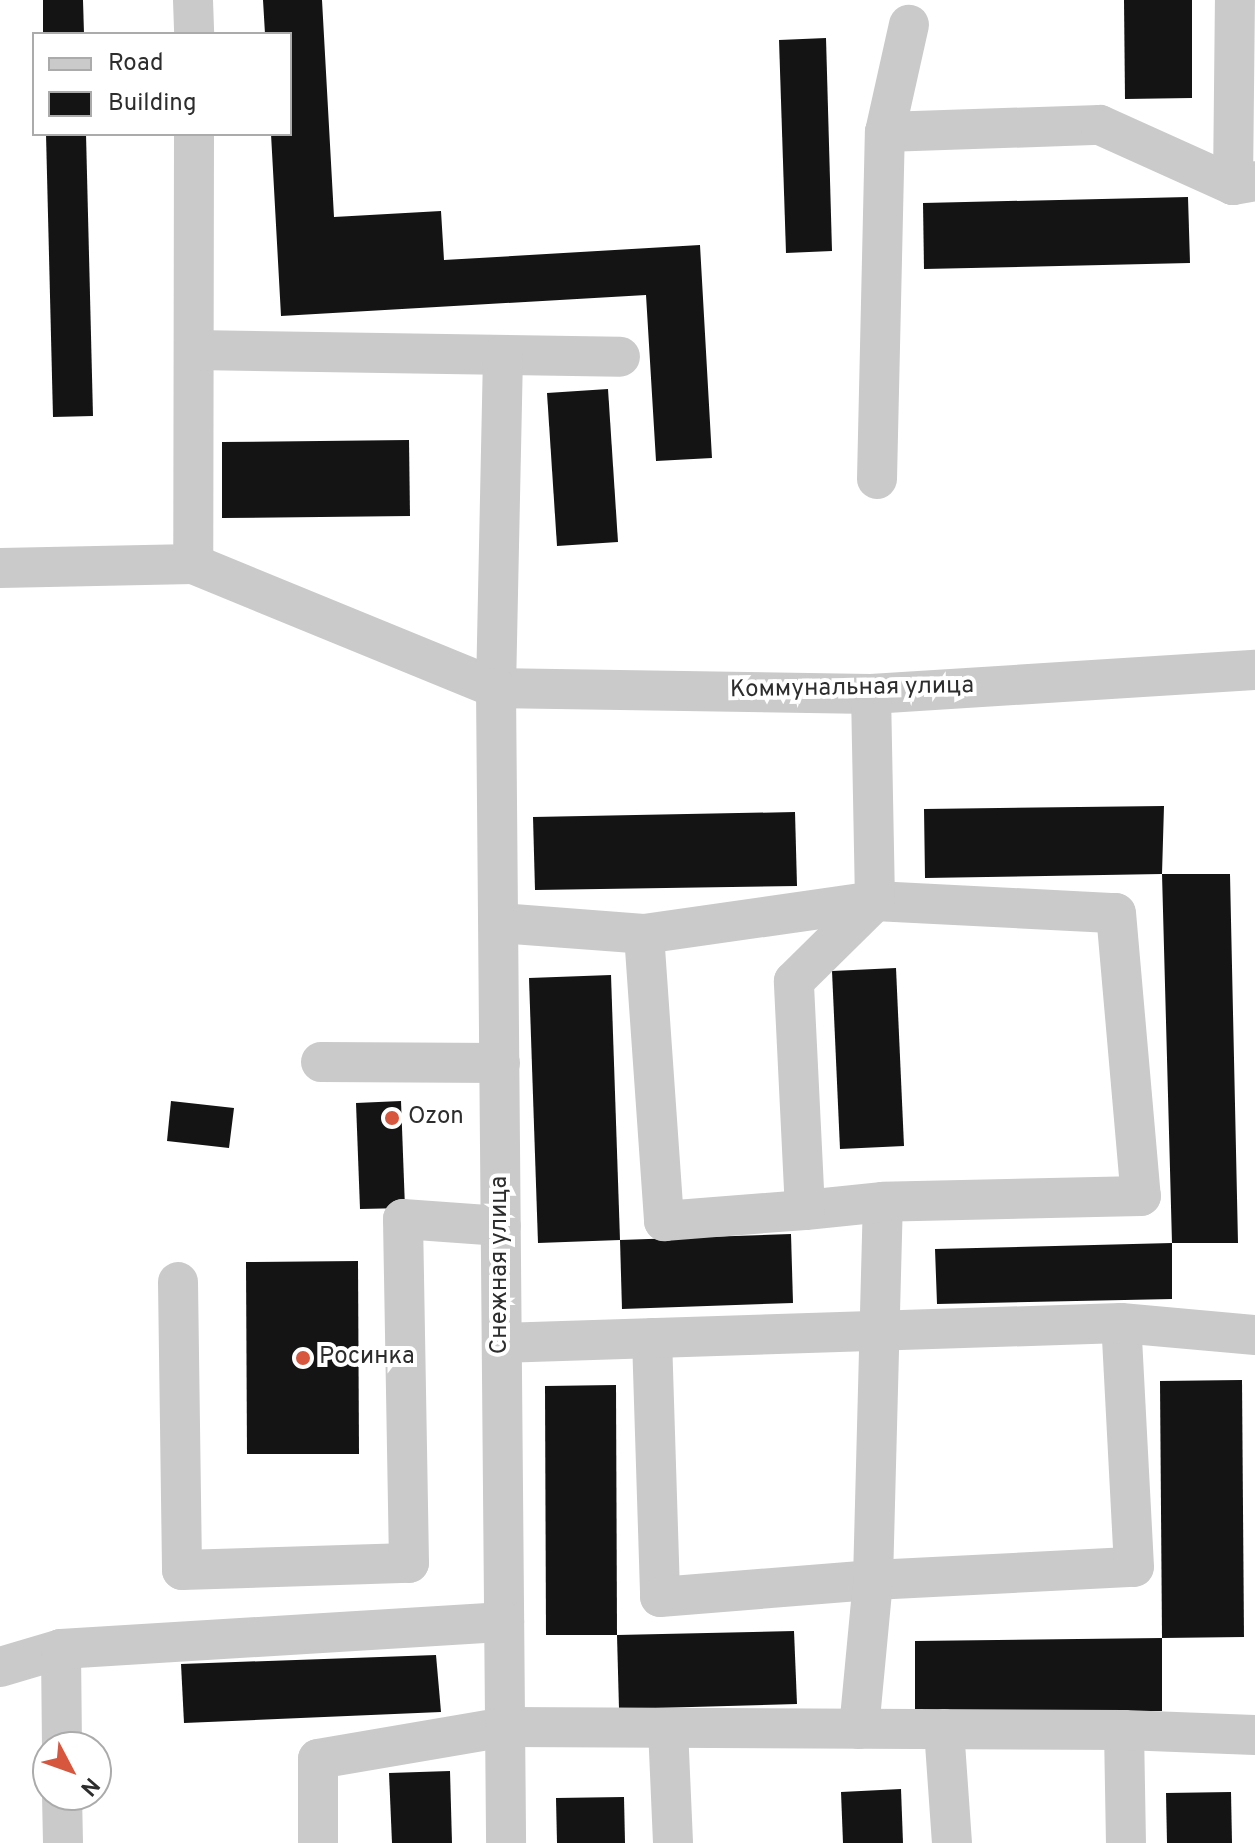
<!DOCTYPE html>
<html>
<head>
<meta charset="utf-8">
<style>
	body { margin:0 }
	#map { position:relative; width:1255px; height:1843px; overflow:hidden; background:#fff; font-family:Overpass,sans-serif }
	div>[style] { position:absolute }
	.building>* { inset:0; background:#141414 }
	.minor>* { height:40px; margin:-20px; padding:0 20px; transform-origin:20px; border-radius:20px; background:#cacaca }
	.dots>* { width:22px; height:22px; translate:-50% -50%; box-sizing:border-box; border:4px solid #fff; border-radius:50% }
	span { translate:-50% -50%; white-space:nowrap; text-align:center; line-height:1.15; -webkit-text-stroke:8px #fff; paint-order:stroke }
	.street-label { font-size:24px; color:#2d2d2d }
	.poi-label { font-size:24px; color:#2d2d2d }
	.left { translate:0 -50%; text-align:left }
	.legend { position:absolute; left:32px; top:32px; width:260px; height:104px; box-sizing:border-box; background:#fff; border:2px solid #ababab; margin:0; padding:10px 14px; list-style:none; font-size:24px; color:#2d2d2d }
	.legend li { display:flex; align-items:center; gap:16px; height:40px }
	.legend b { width:40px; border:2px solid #ababab }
	.north { position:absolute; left:32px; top:1731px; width:80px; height:80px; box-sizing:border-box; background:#fff; border:2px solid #ababab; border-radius:50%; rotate:131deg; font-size:22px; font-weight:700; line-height:32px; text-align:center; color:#2d2d2d }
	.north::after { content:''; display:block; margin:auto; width:28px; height:36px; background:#d6563e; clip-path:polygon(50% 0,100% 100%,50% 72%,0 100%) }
</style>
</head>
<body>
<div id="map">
	<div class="building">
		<div style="clip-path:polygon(43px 0,83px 0,84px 34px,43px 34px)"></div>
		<div style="clip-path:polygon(263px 0,322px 0,334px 217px,441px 211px,444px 260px,700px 245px,712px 458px,656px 461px,646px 295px,281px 316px,271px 134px,290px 134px,290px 34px,265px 34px)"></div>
		<div style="clip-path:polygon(1124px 0,1192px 0,1192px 98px,1125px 99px)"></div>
		<div style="clip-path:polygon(826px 38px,832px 251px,786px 253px,779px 40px)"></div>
		<div style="clip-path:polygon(46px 134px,86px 134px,93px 416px,53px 417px)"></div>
		<div style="clip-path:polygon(1188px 197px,1190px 263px,924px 269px,923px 203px)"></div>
		<div style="clip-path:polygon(608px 389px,618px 542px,557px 546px,547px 393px)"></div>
		<div style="clip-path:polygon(409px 440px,410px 516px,222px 518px,222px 442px)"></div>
		<div style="clip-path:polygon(1164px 806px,1162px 874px,1230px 874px,1238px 1243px,1172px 1243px,1172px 1299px,937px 1304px,935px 1249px,1172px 1243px,1162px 874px,925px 878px,924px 809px)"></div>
		<div style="clip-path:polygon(795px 812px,797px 886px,535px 890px,533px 817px)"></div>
		<div style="clip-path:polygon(896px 968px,904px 1146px,840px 1149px,832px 971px)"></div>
		<div style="clip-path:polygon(611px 975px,620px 1240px,538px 1243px,529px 978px)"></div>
		<div style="clip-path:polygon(171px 1101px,234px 1108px,229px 1148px,167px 1141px)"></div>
		<div style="clip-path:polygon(401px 1101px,405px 1208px,360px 1209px,356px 1103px)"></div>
		<div style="clip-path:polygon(791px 1234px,793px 1303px,622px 1309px,620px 1240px)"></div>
		<div style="clip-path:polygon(358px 1261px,359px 1454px,247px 1454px,246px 1262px)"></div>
		<div style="clip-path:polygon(1242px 1380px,1244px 1637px,1162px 1638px,1160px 1381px)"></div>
		<div style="clip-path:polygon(616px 1385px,617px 1635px,546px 1635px,545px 1386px)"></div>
		<div style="clip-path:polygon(794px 1631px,797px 1704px,619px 1709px,617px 1635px)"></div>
		<div style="clip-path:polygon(1162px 1638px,1162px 1711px,915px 1712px,915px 1641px)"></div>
		<div style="clip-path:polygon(436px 1655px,441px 1712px,184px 1723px,181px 1664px)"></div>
		<div style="clip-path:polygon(450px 1771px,452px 1843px,392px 1843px,389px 1773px)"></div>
		<div style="clip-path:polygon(901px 1789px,903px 1843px,843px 1843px,841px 1792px)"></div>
		<div style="clip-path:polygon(1231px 1792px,1232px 1843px,1167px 1843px,1166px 1793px)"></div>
		<div style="clip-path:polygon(624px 1797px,625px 1843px,557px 1843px,556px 1798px)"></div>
	</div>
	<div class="minor">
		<div style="left:193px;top:0;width:34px;rotate:88deg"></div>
		<div style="left:885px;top:132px;width:215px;rotate:-1.9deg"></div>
		<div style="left:1100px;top:125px;width:146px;rotate:24.3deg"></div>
		<div style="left:1233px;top:185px;width:22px;rotate:-10deg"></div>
		<div style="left:194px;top:134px;width:430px;rotate:90.1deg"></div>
		<div style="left:193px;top:564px;width:327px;rotate:22.3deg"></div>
		<div style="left:496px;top:688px;width:375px;rotate:0.9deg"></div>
		<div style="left:871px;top:694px;width:385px;rotate:-3.6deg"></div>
		<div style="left:1233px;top:185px;width:185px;rotate:-89.4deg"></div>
		<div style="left:194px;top:350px;width:426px;rotate:0.9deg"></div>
		<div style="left:503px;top:355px;width:333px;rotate:91.2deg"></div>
		<div style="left:496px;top:688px;width:1155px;rotate:89.5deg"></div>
		<div style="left:877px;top:479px;width:347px;rotate:-88.7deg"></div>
		<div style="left:885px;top:132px;width:110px;rotate:-77.4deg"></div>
		<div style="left:0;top:568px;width:193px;rotate:-1.2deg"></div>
		<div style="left:499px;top:923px;width:145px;rotate:4.3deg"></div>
		<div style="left:644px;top:934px;width:233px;rotate:-8.1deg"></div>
		<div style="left:875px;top:901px;width:241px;rotate:2.9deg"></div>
		<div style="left:1116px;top:913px;width:284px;rotate:85deg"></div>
		<div style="left:1141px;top:1196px;width:258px;rotate:178.7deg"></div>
		<div style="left:644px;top:934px;width:288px;rotate:86deg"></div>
		<div style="left:664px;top:1221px;width:141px;rotate:-4.5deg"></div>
		<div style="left:321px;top:1062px;width:179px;rotate:0.3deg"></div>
		<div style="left:178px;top:1282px;width:288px;rotate:89.2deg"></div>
		<div style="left:182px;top:1570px;width:227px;rotate:-1.8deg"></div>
		<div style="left:409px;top:1563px;width:344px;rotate:-91deg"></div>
		<div style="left:403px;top:1219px;width:98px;rotate:4.1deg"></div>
		<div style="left:652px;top:1338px;width:259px;rotate:88.2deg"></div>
		<div style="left:660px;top:1597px;width:214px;rotate:-4.6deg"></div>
		<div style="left:873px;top:1580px;width:261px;rotate:-2.9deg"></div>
		<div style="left:1134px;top:1567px;width:244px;rotate:-93deg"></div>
		<div style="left:502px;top:1343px;width:619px;rotate:-1.85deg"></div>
		<div style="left:1121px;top:1323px;width:135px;rotate:5.1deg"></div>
		<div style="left:0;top:1667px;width:64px;rotate:-16.4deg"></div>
		<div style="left:668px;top:1728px;width:115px;rotate:87.5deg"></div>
		<div style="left:859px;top:1729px;width:150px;rotate:-84.6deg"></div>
		<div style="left:873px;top:1580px;width:378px;rotate:-88.5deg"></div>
		<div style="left:883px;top:1202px;width:78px;rotate:174.1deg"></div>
		<div style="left:805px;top:1210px;width:229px;rotate:-92.8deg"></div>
		<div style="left:794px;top:981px;width:114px;rotate:-44.6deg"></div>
		<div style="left:875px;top:901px;width:207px;rotate:-91.1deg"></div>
		<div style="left:944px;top:1729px;width:114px;rotate:86deg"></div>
		<div style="left:1124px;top:1730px;width:113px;rotate:89deg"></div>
		<div style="left:62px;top:1747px;width:98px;rotate:-90.6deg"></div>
		<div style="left:61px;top:1649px;width:444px;rotate:-3.5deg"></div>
		<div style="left:62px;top:1795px;width:48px;rotate:88.8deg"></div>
		<div style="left:318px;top:1843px;width:84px;rotate:-90deg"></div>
		<div style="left:318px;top:1759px;width:190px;rotate:-9.7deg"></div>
		<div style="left:505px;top:1727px;width:619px;rotate:0.28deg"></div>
		<div style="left:1124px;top:1730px;width:131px;rotate:2.2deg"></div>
	</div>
	<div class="dots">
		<div style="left:392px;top:1118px;background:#d6563e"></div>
		<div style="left:303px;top:1358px;background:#d6563e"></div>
	</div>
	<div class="street-label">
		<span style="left:852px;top:689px;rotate:-1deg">Коммунальная улица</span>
		<span style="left:501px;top:1265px;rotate:-90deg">Снежная улица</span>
	</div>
	<div class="poi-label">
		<span class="left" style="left:408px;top:1118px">Ozon</span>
		<span class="left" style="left:319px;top:1358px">Росинка</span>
	</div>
	<ul class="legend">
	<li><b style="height:10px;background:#cacaca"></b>Road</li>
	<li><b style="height:22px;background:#141414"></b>Building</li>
	</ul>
	<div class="north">N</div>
</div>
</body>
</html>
